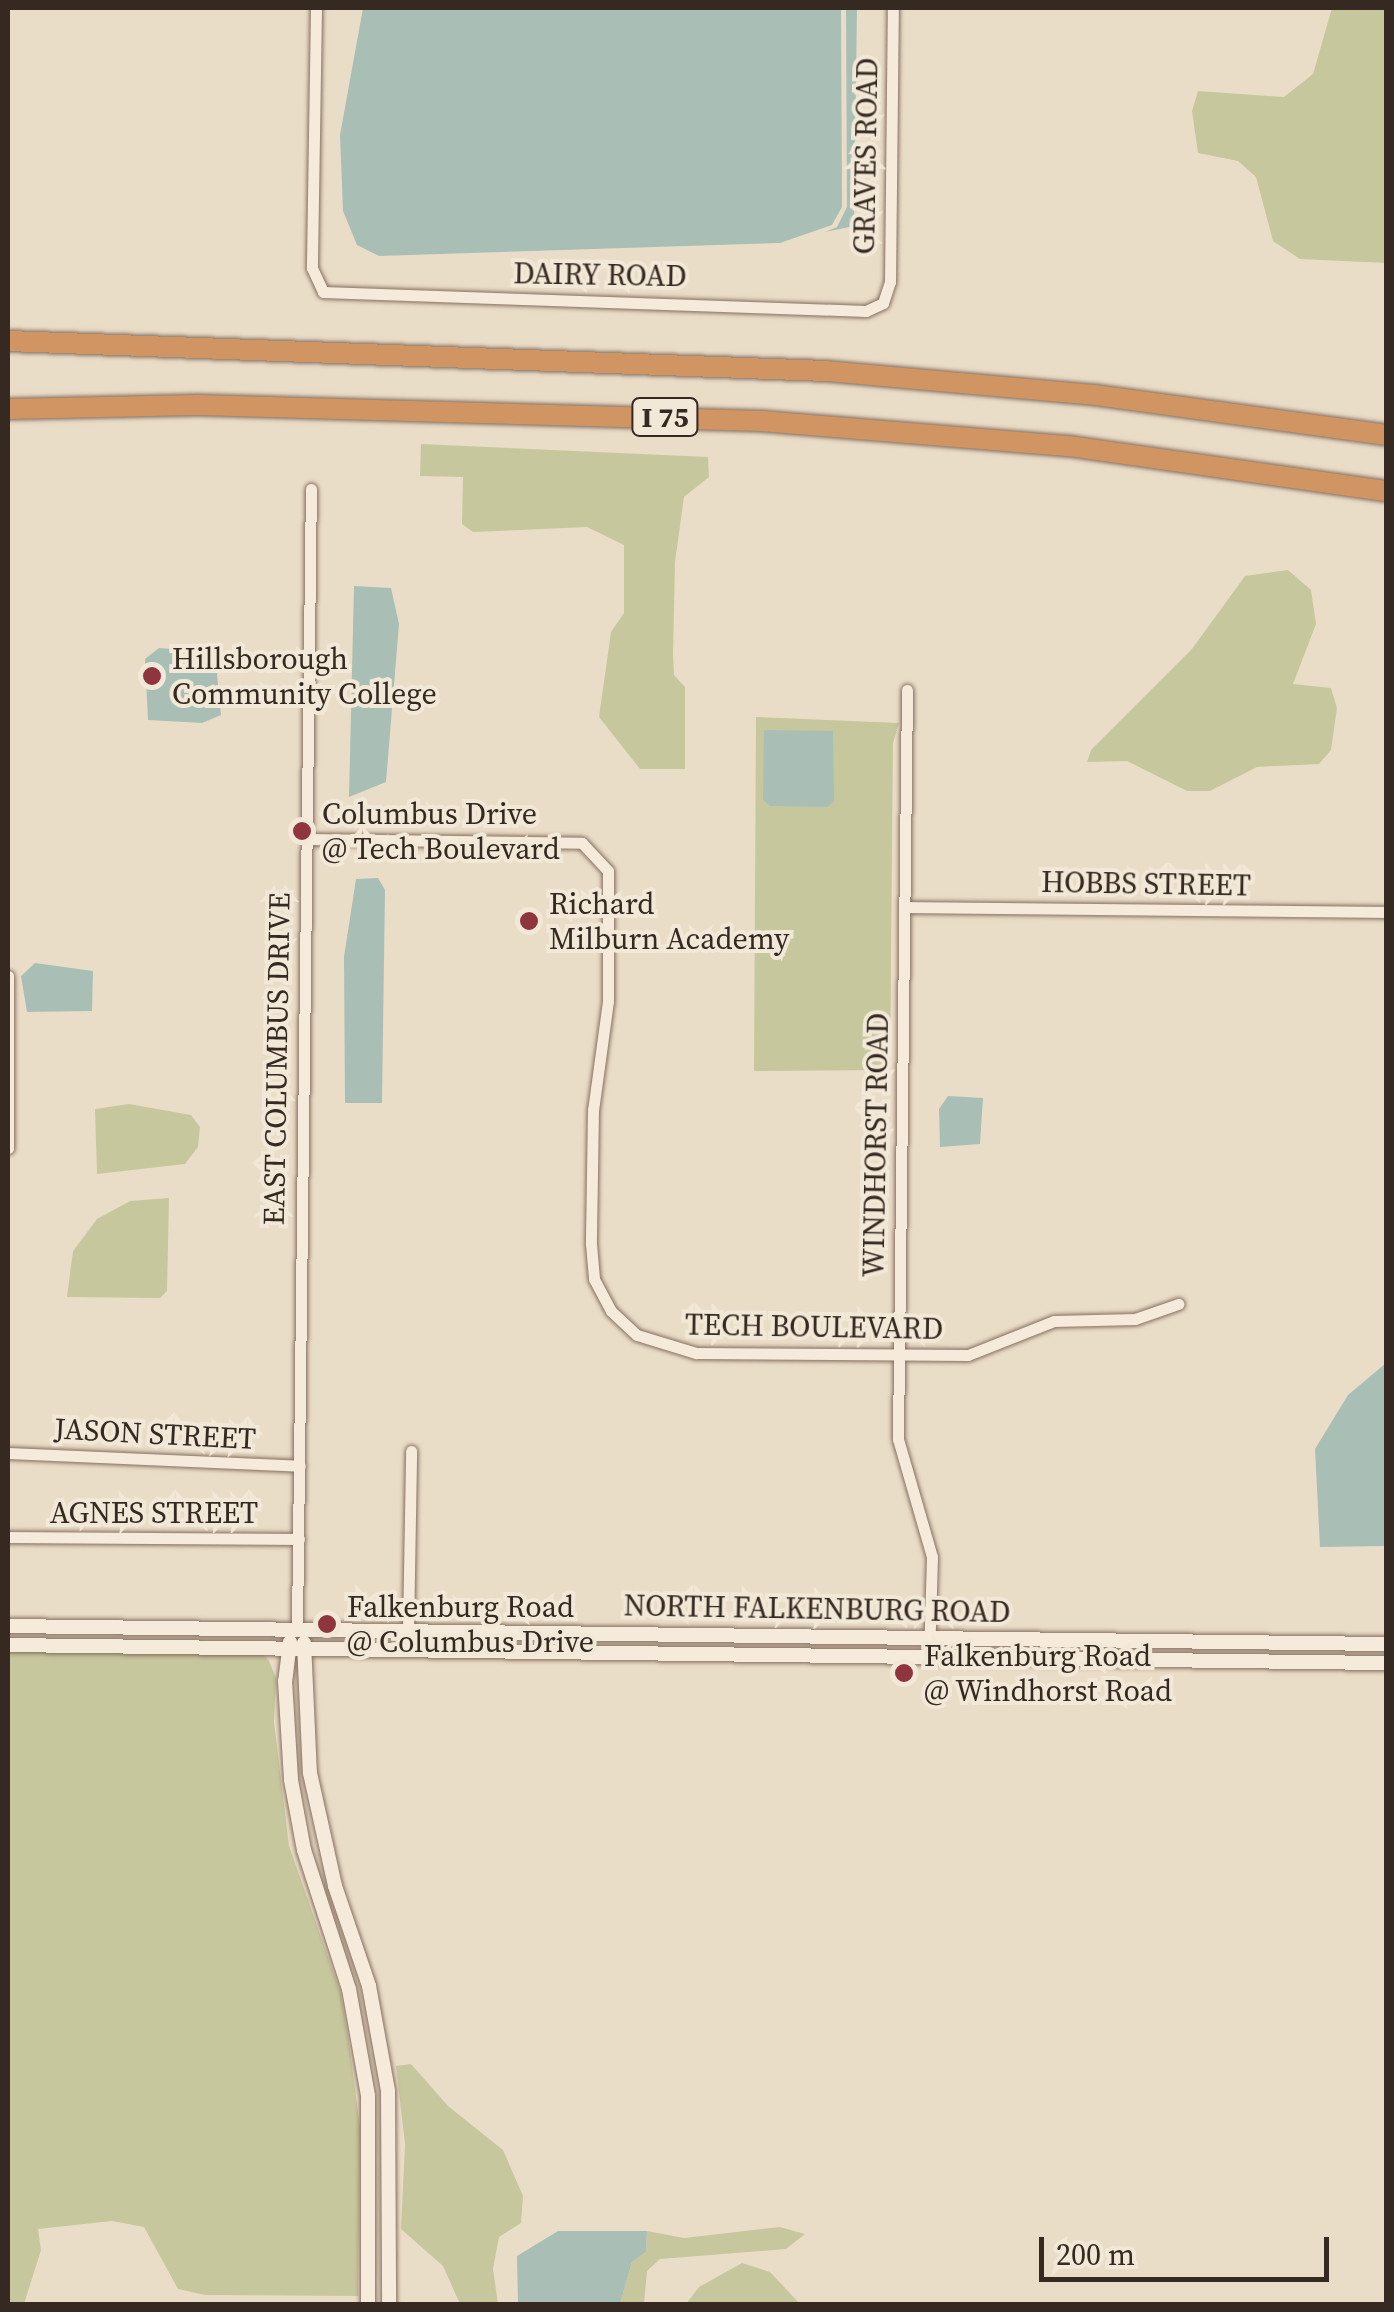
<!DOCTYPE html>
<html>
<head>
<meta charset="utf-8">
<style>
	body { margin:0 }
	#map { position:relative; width:1394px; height:2312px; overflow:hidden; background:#eaddc8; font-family:"Source Serif 4",serif }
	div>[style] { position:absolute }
	.green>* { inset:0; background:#c7c79d }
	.water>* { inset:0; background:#a9bfb6 }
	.roads { filter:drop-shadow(0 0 2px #856f5f) drop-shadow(0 0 2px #856f5f) }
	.minor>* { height:11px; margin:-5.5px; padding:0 5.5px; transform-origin:5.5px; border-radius:5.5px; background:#f6ebdb }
	.tertiary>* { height:14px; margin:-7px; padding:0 7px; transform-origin:7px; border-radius:7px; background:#f6ebdb }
	.motorway>* { height:20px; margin:-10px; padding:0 10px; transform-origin:10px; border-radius:10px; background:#d09562 }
	.dots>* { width:28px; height:28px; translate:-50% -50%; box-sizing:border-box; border:5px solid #f2e8d7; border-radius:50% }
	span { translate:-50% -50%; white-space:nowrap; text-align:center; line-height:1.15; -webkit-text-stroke:8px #f2e8d7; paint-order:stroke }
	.shield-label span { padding:2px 8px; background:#f2e8d7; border:2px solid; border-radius:8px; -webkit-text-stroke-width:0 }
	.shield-label { font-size:28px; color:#362921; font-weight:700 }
	.street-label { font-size:30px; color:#362921 }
	.poi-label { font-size:30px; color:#362921 }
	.left { translate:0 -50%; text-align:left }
	.frame { position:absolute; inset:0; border:10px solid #362921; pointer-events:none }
	.scale { position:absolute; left:1039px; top:2237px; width:290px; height:45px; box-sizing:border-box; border:5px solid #362921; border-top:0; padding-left:12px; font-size:30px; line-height:35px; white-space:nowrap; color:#362921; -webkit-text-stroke:8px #f2e8d7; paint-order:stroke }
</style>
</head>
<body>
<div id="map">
	<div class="green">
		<div style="clip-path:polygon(1332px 8px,1386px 8px,1386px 263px,1300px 259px,1273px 241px,1256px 177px,1238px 161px,1198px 153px,1192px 111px,1198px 91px,1284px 97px,1313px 74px)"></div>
		<div style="clip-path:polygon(421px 444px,708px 457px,709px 477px,684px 497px,675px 562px,673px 654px,674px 675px,685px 687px,685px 769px,640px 769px,599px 717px,611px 632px,624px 613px,624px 545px,587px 527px,473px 532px,462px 524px,463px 477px,420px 476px)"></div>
		<div style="clip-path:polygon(1288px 570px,1311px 590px,1316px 624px,1293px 684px,1331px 688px,1337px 708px,1331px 750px,1319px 764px,1257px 767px,1210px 791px,1187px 791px,1127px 761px,1087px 762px,1091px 750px,1192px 649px,1245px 576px)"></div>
		<div style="clip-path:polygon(756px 717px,899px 723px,893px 743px,890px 1070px,754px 1071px)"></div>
		<div style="clip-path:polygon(129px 1104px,191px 1115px,200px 1127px,198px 1147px,185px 1164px,97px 1174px,95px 1109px)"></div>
		<div style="clip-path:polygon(169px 1198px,167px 1291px,160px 1298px,67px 1297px,73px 1251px,97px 1219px,130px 1201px)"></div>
		<div style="clip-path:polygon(8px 1650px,262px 1653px,269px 1661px,276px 1678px,274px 1722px,289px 1846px,341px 1994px,351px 2057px,360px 2128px,358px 2296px,205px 2295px,178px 2289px,144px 2227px,112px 2221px,38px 2229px,41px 2250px,24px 2304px,8px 2304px)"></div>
		<div style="clip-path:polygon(411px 2064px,448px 2106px,503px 2150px,523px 2196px,521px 2223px,499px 2237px,493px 2269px,498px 2304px,460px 2304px,443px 2266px,401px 2229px,405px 2144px,396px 2066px)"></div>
		<div style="clip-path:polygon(780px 2227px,805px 2234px,786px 2249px,660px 2259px,647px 2271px,644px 2304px,620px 2304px,632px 2262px,646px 2252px,647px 2231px,684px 2238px)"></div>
		<div style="clip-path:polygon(742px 2263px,770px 2272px,800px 2304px,686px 2304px,699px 2287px)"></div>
	</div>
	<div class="water">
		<div style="clip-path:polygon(363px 8px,841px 8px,842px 207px,832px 225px,780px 243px,379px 256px,357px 245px,343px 211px,340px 135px)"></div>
		<div style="clip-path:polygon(846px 8px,857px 8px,854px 226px,825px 232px,837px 227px,847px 207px)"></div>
		<div style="clip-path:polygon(354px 586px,391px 588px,399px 624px,386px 782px,349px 797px)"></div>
		<div style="clip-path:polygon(159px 648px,223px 653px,217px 674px,221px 715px,202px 723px,148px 720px,145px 659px)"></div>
		<div style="clip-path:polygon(764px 730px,833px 731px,834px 801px,827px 807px,770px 806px,763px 800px)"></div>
		<div style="clip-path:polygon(378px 878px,385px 890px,382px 1103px,345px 1103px,344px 957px,356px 879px)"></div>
		<div style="clip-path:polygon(35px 963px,93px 971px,92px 1011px,27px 1012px,21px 976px)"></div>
		<div style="clip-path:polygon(948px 1096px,983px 1098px,980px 1144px,940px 1147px,939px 1109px)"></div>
		<div style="clip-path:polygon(1386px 1363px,1386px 1546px,1320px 1547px,1315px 1449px,1348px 1395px)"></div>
		<div style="clip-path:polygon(558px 2231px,647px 2231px,646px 2252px,632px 2262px,620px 2304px,518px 2304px,517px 2256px)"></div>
	</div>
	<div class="roads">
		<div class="minor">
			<div style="left:316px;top:8px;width:260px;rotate:90.9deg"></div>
			<div style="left:312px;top:268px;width:26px;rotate:65deg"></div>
			<div style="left:323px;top:292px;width:543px;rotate:2deg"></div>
			<div style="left:866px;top:311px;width:19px;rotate:-25deg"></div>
			<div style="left:883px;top:303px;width:22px;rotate:-72deg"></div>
			<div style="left:890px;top:282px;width:274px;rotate:-89.4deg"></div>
			<div style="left:907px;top:690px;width:749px;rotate:90.69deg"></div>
			<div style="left:898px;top:1439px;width:123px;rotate:73.9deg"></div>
			<div style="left:932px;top:1557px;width:99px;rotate:91.7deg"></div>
			<div style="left:307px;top:839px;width:275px;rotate:0.8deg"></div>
			<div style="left:582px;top:843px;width:38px;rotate:47deg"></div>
			<div style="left:608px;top:871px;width:130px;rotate:90deg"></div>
			<div style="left:608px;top:1001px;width:110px;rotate:97.8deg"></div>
			<div style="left:593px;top:1110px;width:134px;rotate:90.9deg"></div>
			<div style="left:591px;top:1244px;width:35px;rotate:85deg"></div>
			<div style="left:594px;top:1279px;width:36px;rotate:62deg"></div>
			<div style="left:611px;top:1311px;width:35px;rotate:43deg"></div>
			<div style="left:637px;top:1335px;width:62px;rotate:17deg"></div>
			<div style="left:696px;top:1353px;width:272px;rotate:0.4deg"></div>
			<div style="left:968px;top:1355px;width:92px;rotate:-21.6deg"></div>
			<div style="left:1054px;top:1321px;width:81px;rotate:-1.4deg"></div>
			<div style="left:1135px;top:1319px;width:46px;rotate:-19.2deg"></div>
			<div style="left:905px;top:907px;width:481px;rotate:0.6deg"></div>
			<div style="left:8px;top:1148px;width:172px;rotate:-90deg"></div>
			<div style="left:8px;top:1453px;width:292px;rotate:2.5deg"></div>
			<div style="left:8px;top:1537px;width:291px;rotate:0.4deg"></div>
			<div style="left:297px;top:1628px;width:1139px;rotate:-89.3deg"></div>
			<div style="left:408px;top:1631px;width:180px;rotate:-89deg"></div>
		</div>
		<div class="tertiary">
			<div style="left:8px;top:1626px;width:1378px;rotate:0.75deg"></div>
			<div style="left:290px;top:1642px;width:39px;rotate:97deg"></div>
			<div style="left:285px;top:1681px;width:99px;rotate:86.5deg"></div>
			<div style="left:291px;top:1780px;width:71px;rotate:79.5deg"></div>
			<div style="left:304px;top:1850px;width:146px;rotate:72.1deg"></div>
			<div style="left:349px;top:1989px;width:109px;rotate:79.9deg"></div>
			<div style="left:368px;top:2096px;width:208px;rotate:90deg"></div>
			<div style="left:304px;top:1643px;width:130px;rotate:87.4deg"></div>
			<div style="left:310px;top:1773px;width:116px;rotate:77.5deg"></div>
			<div style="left:335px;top:1886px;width:106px;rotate:71.2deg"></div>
			<div style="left:369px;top:1986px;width:107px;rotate:79.7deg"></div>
			<div style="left:388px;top:2091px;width:213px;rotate:89.7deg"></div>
			<div style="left:8px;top:1645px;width:1378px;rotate:0.75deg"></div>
		</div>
		<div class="motorway">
			<div style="left:8px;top:341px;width:819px;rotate:2.1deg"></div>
			<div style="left:826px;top:371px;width:270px;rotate:5.1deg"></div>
			<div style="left:1095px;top:395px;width:294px;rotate:7.8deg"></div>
			<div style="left:8px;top:409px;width:190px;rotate:-1.2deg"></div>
			<div style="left:198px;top:405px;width:564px;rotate:1.62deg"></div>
			<div style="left:762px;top:421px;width:308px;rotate:4.7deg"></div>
			<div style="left:1069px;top:446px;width:320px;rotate:8.1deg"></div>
		</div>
	</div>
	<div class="dots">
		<div style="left:152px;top:676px;background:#8e353e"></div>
		<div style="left:302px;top:831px;background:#8e353e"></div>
		<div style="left:529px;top:921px;background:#8e353e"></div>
		<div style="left:327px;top:1624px;background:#8e353e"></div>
		<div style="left:904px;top:1673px;background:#8e353e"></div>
	</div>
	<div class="shield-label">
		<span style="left:665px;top:417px">I 75</span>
	</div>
	<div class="street-label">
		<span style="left:866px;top:156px;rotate:-89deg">GRAVES ROAD</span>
		<span style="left:600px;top:275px;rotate:1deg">DAIRY ROAD</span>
		<span style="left:1146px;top:884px;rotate:1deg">HOBBS STREET</span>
		<span style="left:277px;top:1059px;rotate:-89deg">EAST COLUMBUS DRIVE</span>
		<span style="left:876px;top:1145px;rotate:-89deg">WINDHORST ROAD</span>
		<span style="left:814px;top:1327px;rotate:1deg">TECH BOULEVARD</span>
		<span style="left:155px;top:1434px;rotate:3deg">JASON STREET</span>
		<span style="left:154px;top:1513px">AGNES STREET</span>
		<span style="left:817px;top:1609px;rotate:1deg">NORTH FALKENBURG ROAD</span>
	</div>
	<div class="poi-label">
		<span class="left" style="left:172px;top:676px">Hillsborough<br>Community College</span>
		<span class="left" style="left:322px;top:831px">Columbus Drive<br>@ Tech Boulevard</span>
		<span class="left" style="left:549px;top:921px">Richard<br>Milburn Academy</span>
		<span class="left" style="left:347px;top:1624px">Falkenburg Road<br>@ Columbus Drive</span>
		<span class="left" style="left:924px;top:1673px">Falkenburg Road<br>@ Windhorst Road</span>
	</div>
	<div class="frame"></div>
	<div class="scale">200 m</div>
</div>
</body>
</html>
